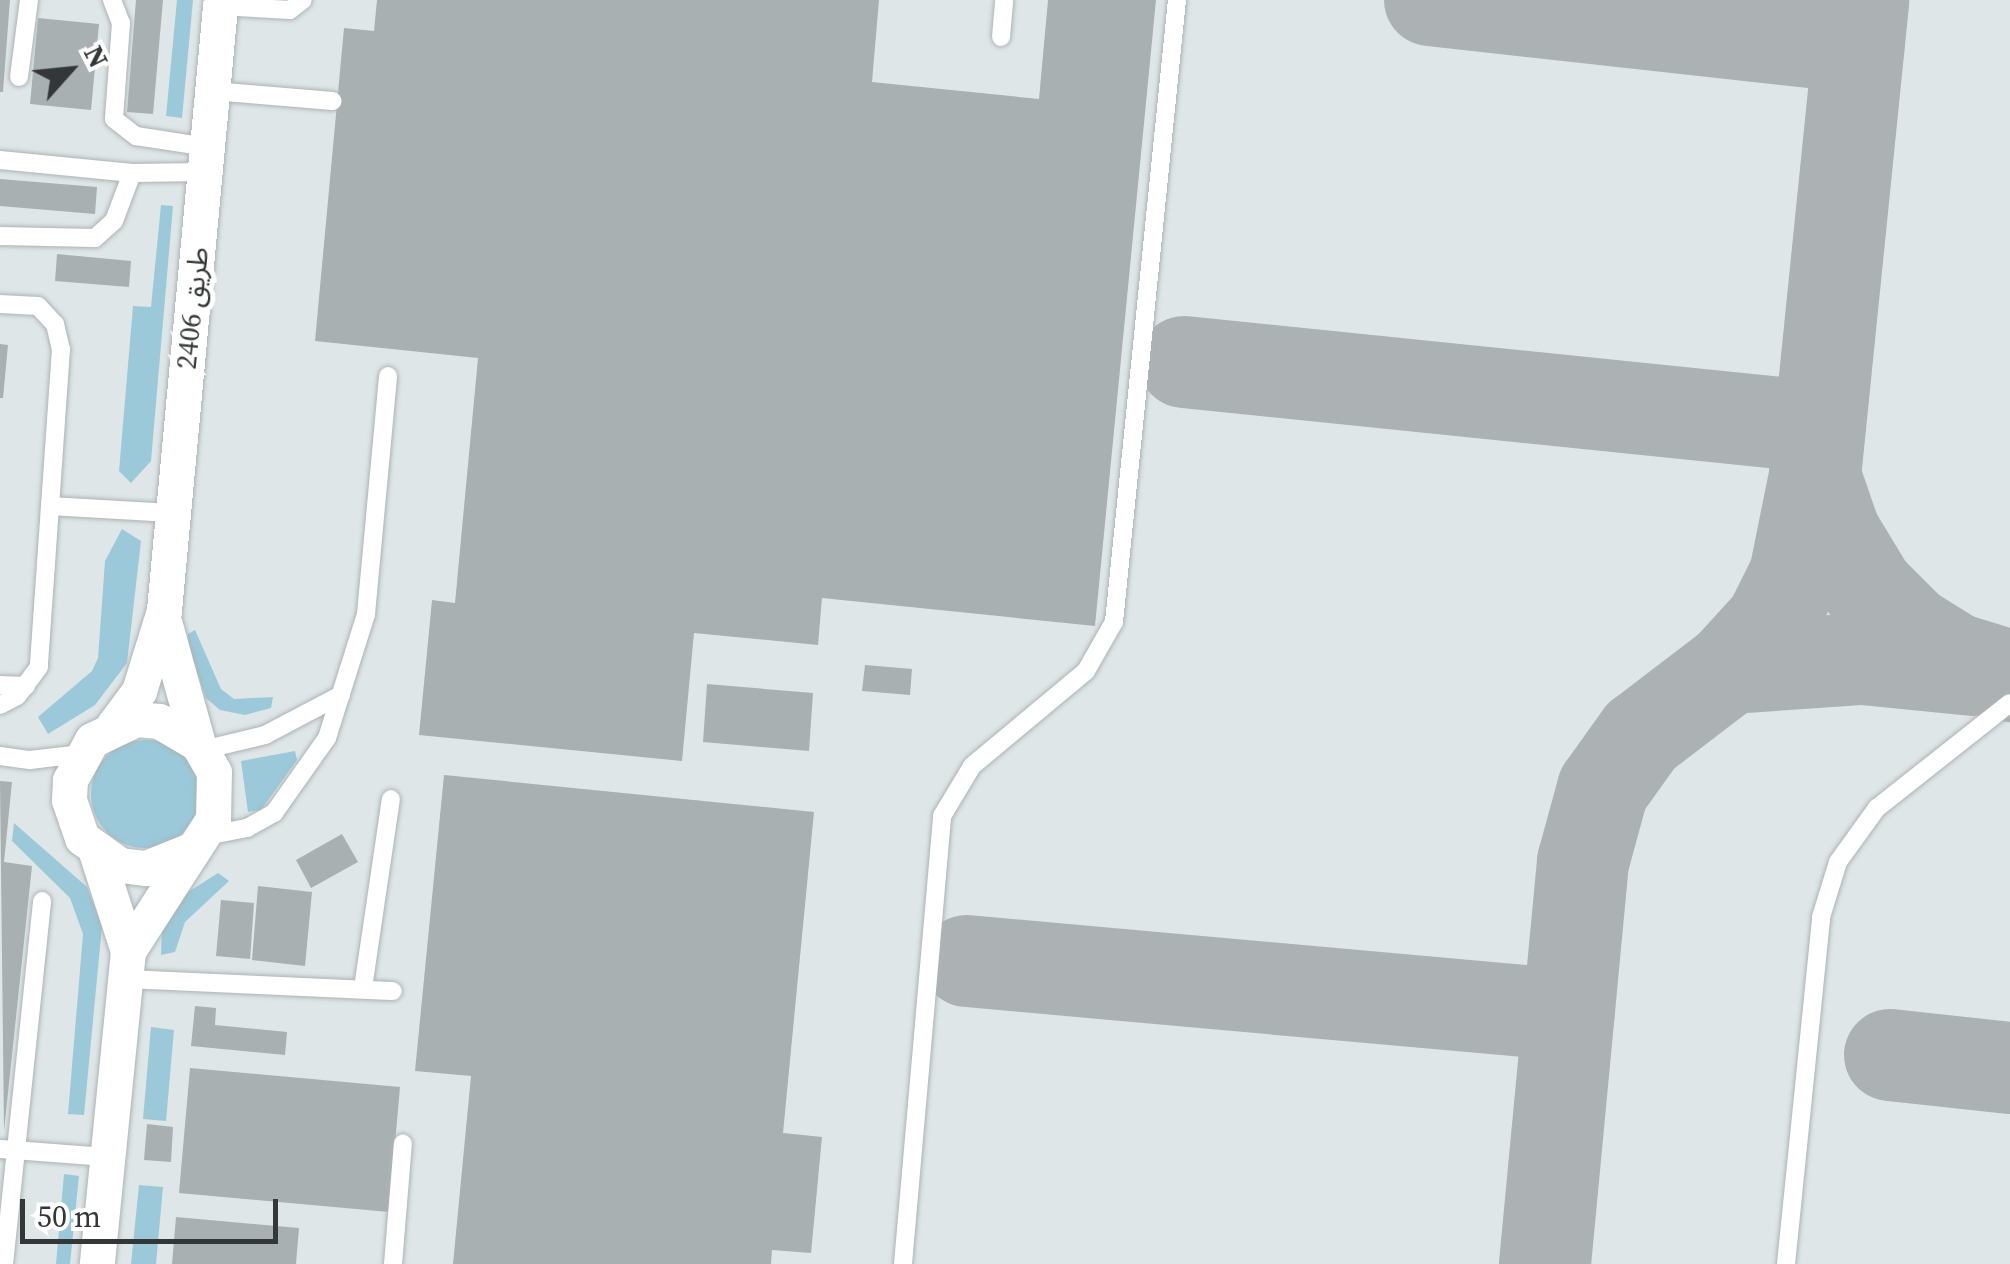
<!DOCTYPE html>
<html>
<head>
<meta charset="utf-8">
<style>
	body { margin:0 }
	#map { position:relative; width:2010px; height:1264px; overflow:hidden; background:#dfe6e8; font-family:"Source Serif 4","Noto Sans Arabic",serif }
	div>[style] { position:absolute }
	.green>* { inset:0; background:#9bc9d9 }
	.round { border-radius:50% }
	.taxiway>* { height:92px; margin:-46px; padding:0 46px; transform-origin:46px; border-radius:46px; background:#acb2b4 }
	.building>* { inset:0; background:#a9b0b2 }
	.roads { filter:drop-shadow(0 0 2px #acb3b5) drop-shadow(0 0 2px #acb3b5) }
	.service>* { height:18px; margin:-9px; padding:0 9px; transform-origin:9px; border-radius:9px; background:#fff }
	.minor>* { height:35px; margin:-17.5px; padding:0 17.5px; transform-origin:17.5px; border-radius:17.5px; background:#fff }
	span { translate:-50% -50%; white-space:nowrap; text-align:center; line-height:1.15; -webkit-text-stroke:10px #fff; paint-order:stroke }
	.street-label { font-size:28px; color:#343738 }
	.north { position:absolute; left:20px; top:20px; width:100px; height:100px; -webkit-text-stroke:8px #fff; paint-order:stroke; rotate:63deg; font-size:28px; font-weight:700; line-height:40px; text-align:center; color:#343738 }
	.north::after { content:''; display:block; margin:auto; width:35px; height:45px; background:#343738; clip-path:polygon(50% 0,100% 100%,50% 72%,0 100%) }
	.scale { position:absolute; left:20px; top:1199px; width:258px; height:45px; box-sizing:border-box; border:5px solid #343738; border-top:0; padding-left:12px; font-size:30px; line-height:35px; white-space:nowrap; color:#343738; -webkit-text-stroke:8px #fff; paint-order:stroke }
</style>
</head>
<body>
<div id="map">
	<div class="green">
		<div style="clip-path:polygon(177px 0,193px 0,182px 118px,166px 116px)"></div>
		<div style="clip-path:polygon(161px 205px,173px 206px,151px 461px,131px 483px,119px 471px,133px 306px,151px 307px)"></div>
		<div style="clip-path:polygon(122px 529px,141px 541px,127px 663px,95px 705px,48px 734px,38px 717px,92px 671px,98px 658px,105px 561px)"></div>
		<div style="clip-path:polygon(195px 630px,221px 689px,234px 699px,273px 697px,271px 708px,245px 715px,220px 710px,206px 698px,188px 648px,188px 634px)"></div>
		<div class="round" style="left:91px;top:740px;width:108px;height:108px"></div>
		<div style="clip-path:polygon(295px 751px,297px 760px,261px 810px,248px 812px,241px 761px)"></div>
		<div style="clip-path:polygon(14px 823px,87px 887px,102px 926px,84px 1115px,68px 1114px,83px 934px,70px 898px,12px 841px)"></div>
		<div style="clip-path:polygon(218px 873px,229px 881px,185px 922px,175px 952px,161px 955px,162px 925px,185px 894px)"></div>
		<div style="clip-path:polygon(151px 1027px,174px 1030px,166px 1121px,143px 1119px)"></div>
		<div style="clip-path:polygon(64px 1174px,79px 1176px,70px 1264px,56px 1264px)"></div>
		<div style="clip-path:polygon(139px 1185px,163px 1187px,156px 1264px,131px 1264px)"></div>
	</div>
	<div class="taxiway">
		<div style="left:1430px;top:0;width:431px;rotate:6.3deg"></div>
		<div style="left:1184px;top:362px;width:639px;rotate:5.84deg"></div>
		<div style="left:1815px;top:476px;width:61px;rotate:71deg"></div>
		<div style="left:1835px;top:534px;width:66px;rotate:58.7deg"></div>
		<div style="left:1869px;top:590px;width:58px;rotate:45deg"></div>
		<div style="left:1910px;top:631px;width:53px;rotate:31.9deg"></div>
		<div style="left:1955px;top:659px;width:58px;rotate:17.2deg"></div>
		<div style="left:1730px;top:668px;width:133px;rotate:-3.9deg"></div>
		<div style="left:1863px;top:659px;width:111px;rotate:5.7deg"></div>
		<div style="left:967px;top:961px;width:604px;rotate:5.13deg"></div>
		<div style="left:1890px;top:1055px;width:121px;rotate:6.2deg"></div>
		<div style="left:1545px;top:1264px;width:404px;rotate:-84.6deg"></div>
		<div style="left:1583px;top:862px;width:76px;rotate:-74.7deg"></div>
		<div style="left:1603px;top:789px;width:65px;rotate:-54.4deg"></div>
		<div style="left:1641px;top:736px;width:112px;rotate:-37.4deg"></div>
		<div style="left:1730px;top:668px;width:61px;rotate:-47.7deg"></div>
		<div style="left:1771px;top:623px;width:54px;rotate:-63.4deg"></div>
		<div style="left:1795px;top:575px;width:101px;rotate:-78.6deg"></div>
		<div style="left:1815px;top:476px;width:478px;rotate:-84.2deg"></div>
	</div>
	<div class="building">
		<div style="clip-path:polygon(0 0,10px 0,3px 92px,0 92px)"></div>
		<div style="clip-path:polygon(136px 0,163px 0,153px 114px,127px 112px)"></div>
		<div style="clip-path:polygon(377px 0,879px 0,872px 82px,1039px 99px,1048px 0,1156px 0,1095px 626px,822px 598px,818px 645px,694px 633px,682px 761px,419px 735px,432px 600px,455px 603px,478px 358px,315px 341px,344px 28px,374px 31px)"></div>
		<div style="clip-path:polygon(38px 18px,99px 24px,91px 110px,30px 104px)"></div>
		<div style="clip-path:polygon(0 179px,97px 187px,95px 214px,0 206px)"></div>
		<div style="clip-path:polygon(57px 254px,131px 261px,129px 287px,55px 281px)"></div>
		<div style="clip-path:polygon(0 344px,8px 345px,3px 398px,0 398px)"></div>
		<div style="clip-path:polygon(865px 665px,912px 669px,910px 695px,862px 691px)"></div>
		<div style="clip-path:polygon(707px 684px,813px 693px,809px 751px,703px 742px)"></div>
		<div style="clip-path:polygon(444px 775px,814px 812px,783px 1133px,822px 1137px,811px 1253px,772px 1250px,771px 1264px,453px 1264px,471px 1076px,415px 1071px)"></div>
		<div style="clip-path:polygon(0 781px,12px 782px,4px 862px,32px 866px,4px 1131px)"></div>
		<div style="clip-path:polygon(342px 834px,358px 862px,311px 888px,296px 860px)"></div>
		<div style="clip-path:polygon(258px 886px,312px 892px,305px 966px,252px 960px)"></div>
		<div style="clip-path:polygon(221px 900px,254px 903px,250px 959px,216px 956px)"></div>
		<div style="clip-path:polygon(195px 1006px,216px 1008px,215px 1025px,287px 1032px,285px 1055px,191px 1046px)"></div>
		<div style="clip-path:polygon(190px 1068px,400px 1087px,389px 1212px,179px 1193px)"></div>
		<div style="clip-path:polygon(147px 1124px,173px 1127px,171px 1162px,144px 1160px)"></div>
		<div style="clip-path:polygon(176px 1217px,299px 1228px,296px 1264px,172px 1264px)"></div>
	</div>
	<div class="roads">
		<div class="service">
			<div style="left:112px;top:0;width:25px;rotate:69deg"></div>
			<div style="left:121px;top:23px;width:96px;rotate:94.2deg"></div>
			<div style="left:114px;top:119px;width:28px;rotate:38deg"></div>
			<div style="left:136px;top:136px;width:73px;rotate:8.7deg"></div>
			<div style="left:220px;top:0;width:6px;rotate:90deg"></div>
			<div style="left:220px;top:6px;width:70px;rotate:3.3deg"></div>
			<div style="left:290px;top:10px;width:16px;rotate:-38deg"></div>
			<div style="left:1001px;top:37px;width:37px;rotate:-85deg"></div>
			<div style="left:19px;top:77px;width:78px;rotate:-82.6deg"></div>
			<div style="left:213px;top:91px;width:120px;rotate:4.8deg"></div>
			<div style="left:0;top:160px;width:133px;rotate:5.6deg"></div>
			<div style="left:132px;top:173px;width:74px;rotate:-0.8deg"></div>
			<div style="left:0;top:236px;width:95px;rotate:1.2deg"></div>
			<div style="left:95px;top:238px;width:25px;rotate:-42deg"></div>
			<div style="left:114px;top:221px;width:51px;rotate:-69.4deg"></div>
			<div style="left:0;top:304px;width:38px;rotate:3deg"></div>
			<div style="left:38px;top:306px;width:25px;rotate:47deg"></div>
			<div style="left:55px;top:324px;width:26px;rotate:77deg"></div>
			<div style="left:61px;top:349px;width:319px;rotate:94deg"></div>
			<div style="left:39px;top:667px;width:36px;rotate:127deg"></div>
			<div style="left:17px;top:696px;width:19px;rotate:152deg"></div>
			<div style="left:50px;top:506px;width:121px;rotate:3.3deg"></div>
			<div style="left:0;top:685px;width:26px;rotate:2deg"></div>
			<div style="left:203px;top:750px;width:64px;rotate:-13.6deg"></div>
			<div style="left:265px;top:735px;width:86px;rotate:-27.8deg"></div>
			<div style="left:0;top:756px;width:30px;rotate:8deg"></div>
			<div style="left:30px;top:760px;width:50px;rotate:-6.8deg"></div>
			<div style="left:201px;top:837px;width:47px;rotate:-11.1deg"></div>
			<div style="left:247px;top:828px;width:31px;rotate:-29deg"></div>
			<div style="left:274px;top:813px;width:92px;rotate:-54.8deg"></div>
			<div style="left:327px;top:738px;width:130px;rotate:-72.5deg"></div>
			<div style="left:366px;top:614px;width:239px;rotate:-84.7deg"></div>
			<div style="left:125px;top:979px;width:268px;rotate:2.6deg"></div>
			<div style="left:363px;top:988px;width:191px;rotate:-81.6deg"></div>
			<div style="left:0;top:1149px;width:107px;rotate:4.3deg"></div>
			<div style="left:4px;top:1264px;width:365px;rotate:-84deg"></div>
			<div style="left:393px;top:1264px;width:121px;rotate:-85.3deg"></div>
			<div style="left:903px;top:1264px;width:450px;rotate:-85deg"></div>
			<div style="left:942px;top:816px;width:58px;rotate:-59deg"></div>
			<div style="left:972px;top:766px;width:148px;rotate:-39.8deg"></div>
			<div style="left:1086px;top:671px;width:56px;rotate:-60.3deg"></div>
			<div style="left:1114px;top:622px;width:625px;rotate:-84.22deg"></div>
			<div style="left:1786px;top:1264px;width:349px;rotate:-84.2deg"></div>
			<div style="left:1821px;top:917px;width:58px;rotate:-72.8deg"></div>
			<div style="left:1838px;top:862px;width:67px;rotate:-54.2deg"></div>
			<div style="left:1877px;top:808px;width:169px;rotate:-38.3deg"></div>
		</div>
		<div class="minor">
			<div style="left:165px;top:625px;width:123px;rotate:74.5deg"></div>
			<div style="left:113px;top:726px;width:44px;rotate:-53.4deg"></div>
			<div style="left:139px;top:691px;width:85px;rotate:-72.8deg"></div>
			<div style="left:164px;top:610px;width:607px;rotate:-84.7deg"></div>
			<div style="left:96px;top:852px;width:104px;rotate:72.1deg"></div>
			<div style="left:128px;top:951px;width:315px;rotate:95.7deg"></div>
			<div style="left:128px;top:951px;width:157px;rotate:-57.2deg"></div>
			<div style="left:213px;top:819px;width:47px;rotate:-88.8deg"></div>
			<div style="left:214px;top:772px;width:32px;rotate:-120deg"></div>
			<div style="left:198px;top:744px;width:45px;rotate:-149.5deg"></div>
			<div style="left:159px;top:721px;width:23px;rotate:-175deg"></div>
			<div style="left:136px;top:719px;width:49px;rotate:154.5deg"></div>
			<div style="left:92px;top:740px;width:46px;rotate:118.8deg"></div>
			<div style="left:70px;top:780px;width:20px;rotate:93deg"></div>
			<div style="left:69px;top:800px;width:40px;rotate:71.1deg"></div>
			<div style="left:82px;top:838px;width:47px;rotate:35.4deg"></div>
			<div style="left:120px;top:865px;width:26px;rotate:7deg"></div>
			<div style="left:146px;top:868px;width:51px;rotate:-22deg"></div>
		</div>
	</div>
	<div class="street-label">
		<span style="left:192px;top:308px;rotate:-84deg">طريق 2406</span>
	</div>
	<div class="north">N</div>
	<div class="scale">50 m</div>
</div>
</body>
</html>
